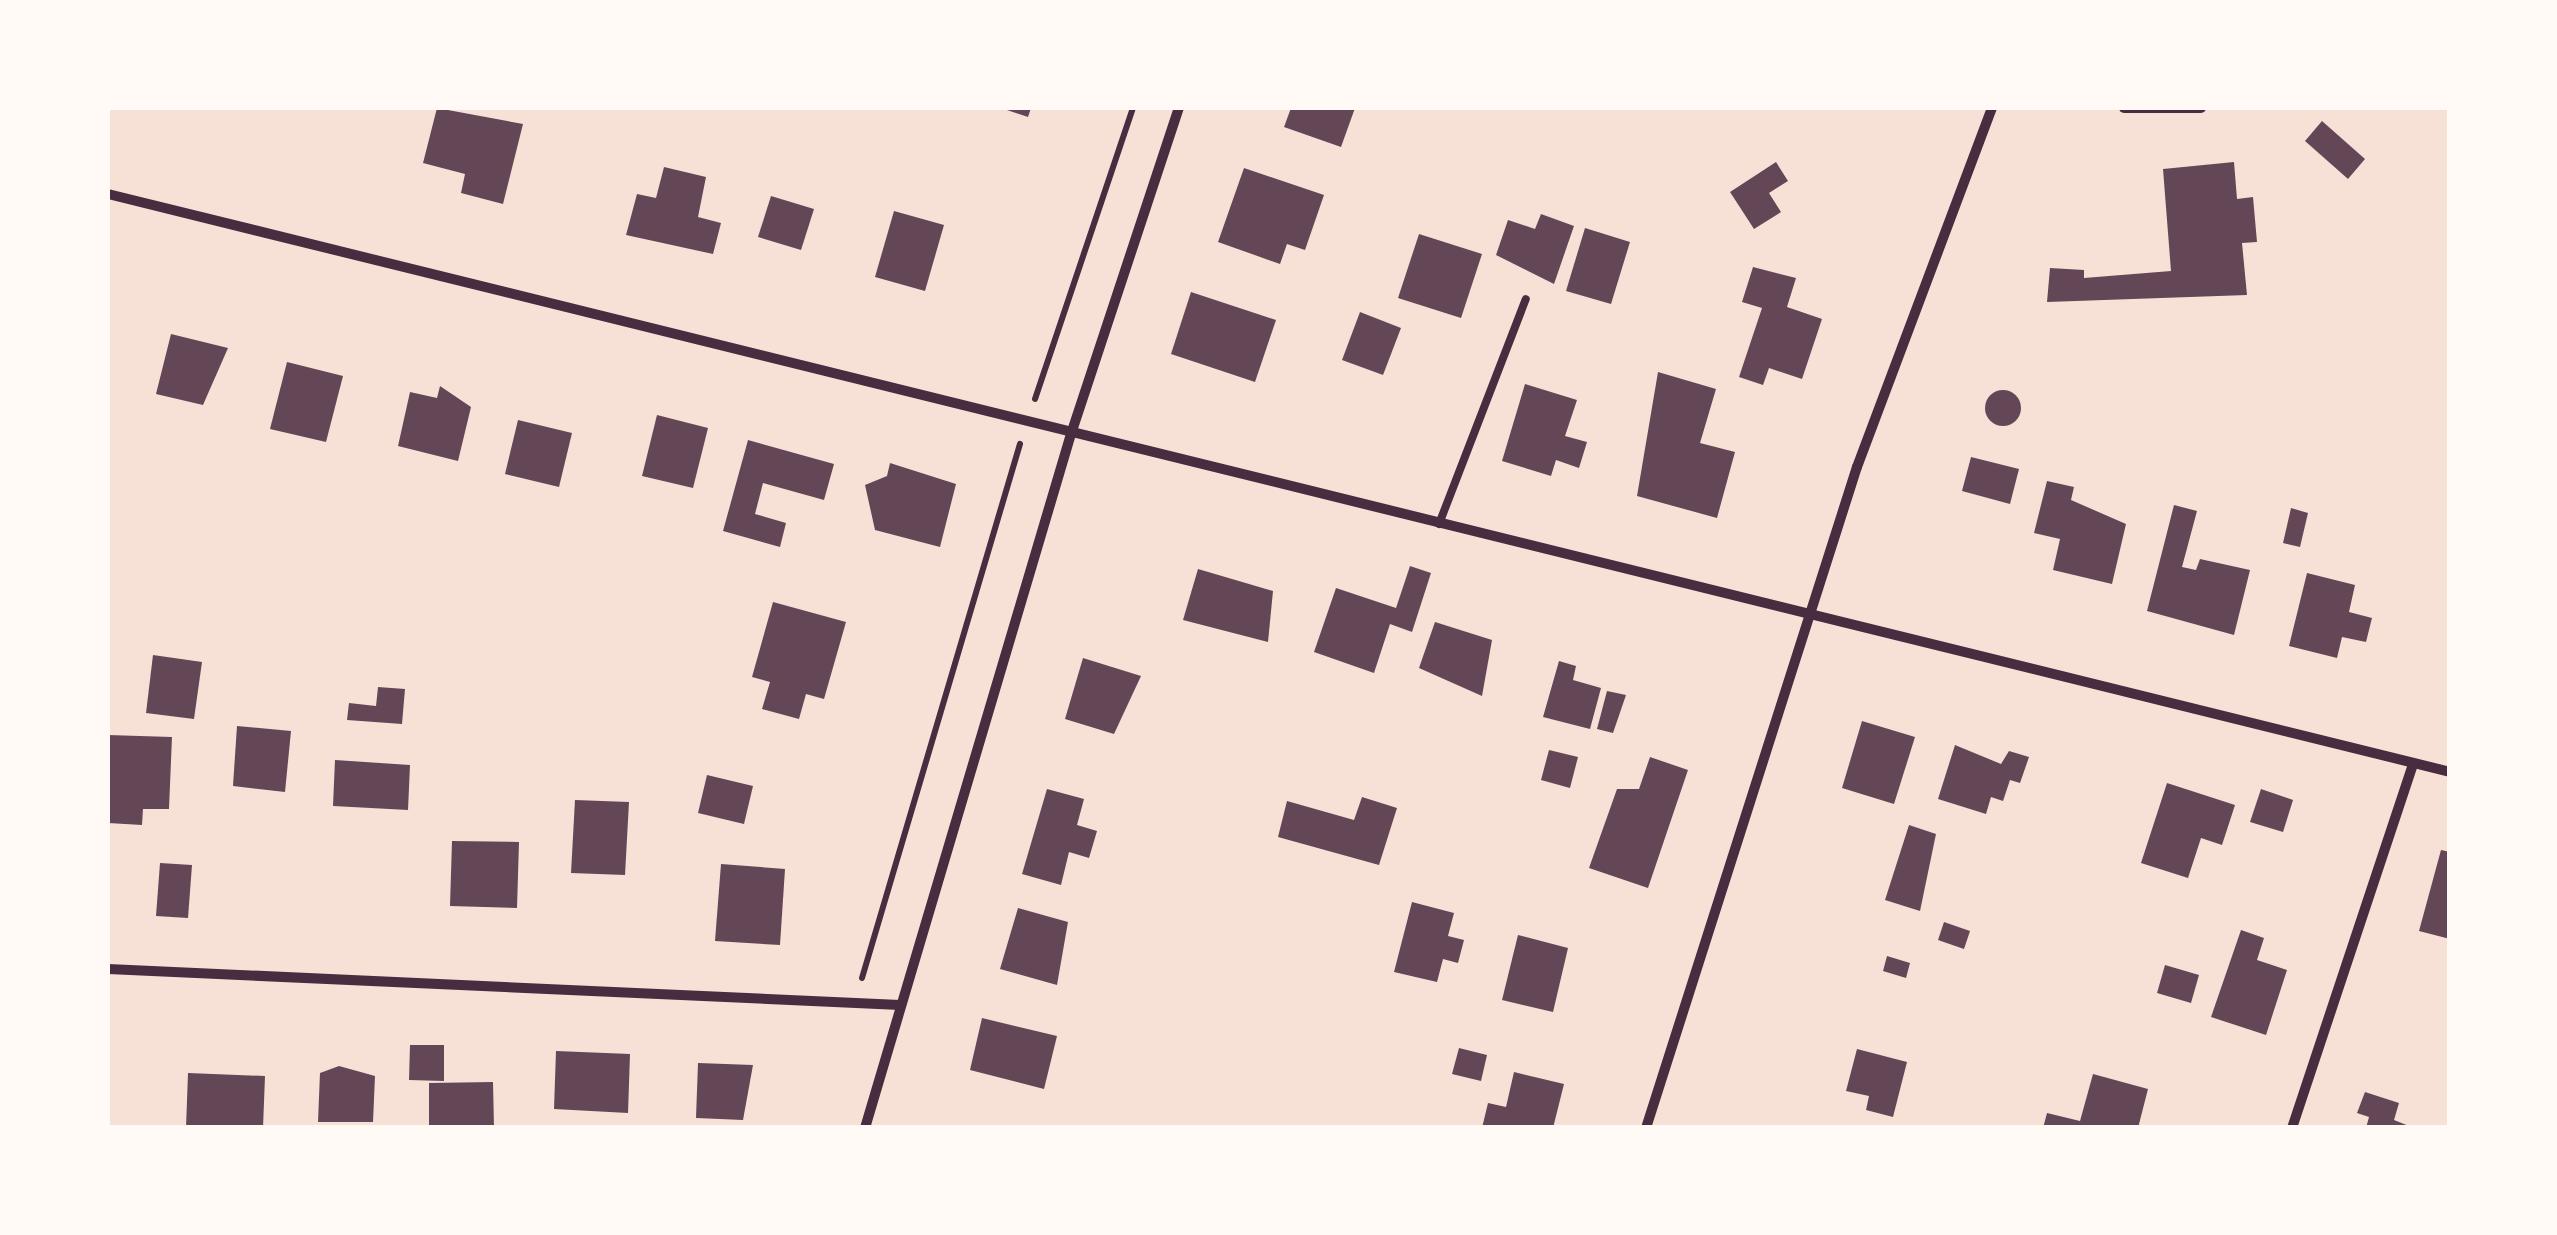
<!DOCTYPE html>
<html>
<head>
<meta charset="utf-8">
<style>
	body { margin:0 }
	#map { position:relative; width:2557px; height:1235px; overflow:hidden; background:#f7e1d7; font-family:"Fira Sans",sans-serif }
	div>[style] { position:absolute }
	.building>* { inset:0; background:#644757 }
	.round { border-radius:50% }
	.path>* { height:6px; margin:-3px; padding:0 3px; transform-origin:3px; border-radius:3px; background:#4a2c40 }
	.service>* { height:8px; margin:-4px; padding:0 4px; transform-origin:4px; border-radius:4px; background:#4a2c40 }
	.minor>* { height:10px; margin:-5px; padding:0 5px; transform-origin:5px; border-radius:5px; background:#4a2c40 }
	span { translate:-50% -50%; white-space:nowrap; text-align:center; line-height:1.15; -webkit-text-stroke:8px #fffaf5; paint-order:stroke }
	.frame { position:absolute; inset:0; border:110px solid #fffaf5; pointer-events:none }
</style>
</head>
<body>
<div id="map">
	<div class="building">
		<div style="clip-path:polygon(437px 108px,523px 124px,503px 204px,461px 193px,465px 174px,423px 163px)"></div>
		<div style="clip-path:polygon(1001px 108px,1031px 108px,1028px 117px)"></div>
		<div style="clip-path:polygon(1291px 108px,1355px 108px,1341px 147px,1284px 127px)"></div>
		<div style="clip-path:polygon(2322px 121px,2365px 159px,2348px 179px,2305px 141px)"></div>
		<div style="clip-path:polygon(1776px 162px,1788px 181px,1769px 193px,1781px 212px,1754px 229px,1730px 192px)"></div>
		<div style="clip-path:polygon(2234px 162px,2237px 199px,2253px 197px,2257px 242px,2242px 243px,2247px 295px,2047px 302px,2050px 268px,2084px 270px,2084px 278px,2171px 271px,2163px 169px)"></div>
		<div style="clip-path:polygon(664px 167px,706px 177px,698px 217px,721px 223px,713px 254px,626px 235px,637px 194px,656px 198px)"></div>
		<div style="clip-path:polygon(1244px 168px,1324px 195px,1305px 250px,1287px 244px,1280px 264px,1218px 242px)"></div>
		<div style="clip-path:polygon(771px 196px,814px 209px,801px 250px,758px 237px)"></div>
		<div style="clip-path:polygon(894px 211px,944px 225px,925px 291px,875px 277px)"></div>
		<div style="clip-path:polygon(1541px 214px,1574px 226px,1554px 284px,1496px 255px,1508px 220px,1535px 229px)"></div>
		<div style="clip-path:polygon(1585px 228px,1630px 242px,1611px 304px,1566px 291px)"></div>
		<div style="clip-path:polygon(1419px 234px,1482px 254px,1461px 318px,1398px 298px)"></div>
		<div style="clip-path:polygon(1753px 267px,1796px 278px,1787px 307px,1822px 319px,1802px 379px,1769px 368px,1763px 385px,1739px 377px,1762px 308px,1742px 302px)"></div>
		<div style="clip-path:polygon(1191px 292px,1276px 320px,1255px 382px,1171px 354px)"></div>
		<div style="clip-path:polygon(1360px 312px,1401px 328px,1383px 375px,1342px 360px)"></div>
		<div style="clip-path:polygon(171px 334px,228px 348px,203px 405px,156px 394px)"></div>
		<div style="clip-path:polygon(287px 362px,343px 376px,326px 442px,270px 429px)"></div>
		<div style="clip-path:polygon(1658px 372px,1716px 389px,1700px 443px,1735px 452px,1717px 518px,1637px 496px)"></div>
		<div style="clip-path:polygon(1525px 384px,1577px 400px,1565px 436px,1587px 442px,1579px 468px,1556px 460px,1551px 476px,1502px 461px)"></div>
		<div style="clip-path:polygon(440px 386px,471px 407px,458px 461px,398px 446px,410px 392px,437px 398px)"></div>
		<div class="round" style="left:1985px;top:390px;width:36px;height:36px"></div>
		<div style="clip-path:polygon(657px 415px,708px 428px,693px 488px,642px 476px)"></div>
		<div style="clip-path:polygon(518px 420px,572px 433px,559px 487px,505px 474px)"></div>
		<div style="clip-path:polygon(748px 440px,834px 464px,824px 500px,763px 483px,755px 514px,786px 523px,780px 547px,723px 531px)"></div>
		<div style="clip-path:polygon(1971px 457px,2019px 469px,2010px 504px,1962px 491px)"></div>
		<div style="clip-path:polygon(890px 463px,956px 484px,940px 547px,875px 530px,865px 485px,887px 476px)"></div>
		<div style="clip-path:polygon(2047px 481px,2074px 487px,2071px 500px,2126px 524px,2112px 584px,2053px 570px,2060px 539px,2034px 533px)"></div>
		<div style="clip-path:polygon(2174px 505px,2197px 511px,2182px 567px,2196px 570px,2200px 559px,2250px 570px,2234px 635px,2147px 611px)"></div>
		<div style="clip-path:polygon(2291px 508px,2308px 513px,2300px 547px,2283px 543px)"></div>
		<div style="clip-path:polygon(1410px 566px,1431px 573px,1412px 632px,1390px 624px,1374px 673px,1314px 652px,1336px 588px,1396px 608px)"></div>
		<div style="clip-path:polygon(1198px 569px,1273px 591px,1268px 642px,1183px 620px)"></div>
		<div style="clip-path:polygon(2307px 573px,2355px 585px,2349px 612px,2372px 618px,2366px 642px,2342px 637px,2337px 658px,2289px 646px)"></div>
		<div style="clip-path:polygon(773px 602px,846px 622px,824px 699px,806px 694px,799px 719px,762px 709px,770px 682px,752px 677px)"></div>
		<div style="clip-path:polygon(1435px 622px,1492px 640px,1482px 696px,1419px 668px)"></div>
		<div style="clip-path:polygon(153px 655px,202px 662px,194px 719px,146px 713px)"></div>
		<div style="clip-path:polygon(1083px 658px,1141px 676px,1114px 734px,1065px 719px)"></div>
		<div style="clip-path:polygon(1559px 661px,1576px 666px,1573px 680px,1601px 688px,1590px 729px,1543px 717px)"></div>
		<div style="clip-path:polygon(378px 687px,405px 689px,402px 724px,347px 720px,349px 703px,376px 706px)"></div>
		<div style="clip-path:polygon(1607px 691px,1626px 695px,1613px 733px,1597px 729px)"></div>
		<div style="clip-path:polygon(1862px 721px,1915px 737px,1894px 804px,1842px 788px)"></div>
		<div style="clip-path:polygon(237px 726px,291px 731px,285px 792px,233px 786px)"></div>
		<div style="clip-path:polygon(108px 735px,172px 737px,169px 809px,143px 809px,142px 825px,108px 823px)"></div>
		<div style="clip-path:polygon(1955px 745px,2001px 764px,2009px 751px,2029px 757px,2020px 783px,2010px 780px,2003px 801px,1991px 797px,1986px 814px,1938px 799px)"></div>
		<div style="clip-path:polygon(1549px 750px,1578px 757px,1570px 788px,1541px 780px)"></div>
		<div style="clip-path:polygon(1650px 757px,1688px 770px,1648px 888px,1589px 868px,1617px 789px,1639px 789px)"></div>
		<div style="clip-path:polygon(335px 760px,410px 765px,408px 810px,333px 806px)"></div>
		<div style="clip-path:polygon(707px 775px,753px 786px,744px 824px,698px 813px)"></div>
		<div style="clip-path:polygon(2167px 783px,2235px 805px,2222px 845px,2201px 838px,2188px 878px,2141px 863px)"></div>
		<div style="clip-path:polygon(1047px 789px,1084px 799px,1077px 825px,1097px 831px,1089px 858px,1069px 852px,1061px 885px,1022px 874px)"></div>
		<div style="clip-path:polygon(2261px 789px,2293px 800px,2283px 832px,2250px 822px)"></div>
		<div style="clip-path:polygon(1362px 797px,1397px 808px,1379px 865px,1278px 837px,1287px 801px,1354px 820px)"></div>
		<div style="clip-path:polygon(575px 800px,629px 802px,625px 875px,571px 873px)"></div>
		<div style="clip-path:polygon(1909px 825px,1936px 834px,1920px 911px,1885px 900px)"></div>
		<div style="clip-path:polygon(452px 841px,519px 842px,517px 908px,450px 906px)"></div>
		<div style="clip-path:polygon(2441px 850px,2450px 852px,2450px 939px,2419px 931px)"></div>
		<div style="clip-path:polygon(160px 863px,192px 865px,188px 918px,156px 916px)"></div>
		<div style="clip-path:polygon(721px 864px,785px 869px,780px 945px,715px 941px)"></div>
		<div style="clip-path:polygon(1412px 902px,1454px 913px,1448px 936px,1464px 940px,1458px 963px,1443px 959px,1437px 982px,1394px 972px)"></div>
		<div style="clip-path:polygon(1018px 908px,1068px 922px,1057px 985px,1000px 969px)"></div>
		<div style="clip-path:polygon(1944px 922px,1970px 931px,1964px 949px,1938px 940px)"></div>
		<div style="clip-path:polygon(2241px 930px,2264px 938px,2257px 960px,2287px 970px,2266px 1035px,2211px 1017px)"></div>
		<div style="clip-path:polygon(1518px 935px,1568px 948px,1553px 1012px,1502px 1000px)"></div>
		<div style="clip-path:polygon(1887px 956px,1910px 963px,1906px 978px,1883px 971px)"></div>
		<div style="clip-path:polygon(2165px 965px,2199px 975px,2191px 1003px,2157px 993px)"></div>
		<div style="clip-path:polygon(982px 1018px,1057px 1036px,1044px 1089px,970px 1070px)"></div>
		<div style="clip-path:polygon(410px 1045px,444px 1045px,444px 1081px,409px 1080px)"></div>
		<div style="clip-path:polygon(1459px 1048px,1487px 1055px,1481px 1081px,1452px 1074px)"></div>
		<div style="clip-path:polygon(1857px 1049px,1907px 1062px,1893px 1117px,1866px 1110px,1869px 1096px,1846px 1091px)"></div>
		<div style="clip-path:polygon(556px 1051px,630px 1054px,628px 1113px,554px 1109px)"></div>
		<div style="clip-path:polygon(698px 1063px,753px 1065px,743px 1120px,696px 1118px)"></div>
		<div style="clip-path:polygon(339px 1066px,375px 1076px,373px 1122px,318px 1122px,320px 1073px)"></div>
		<div style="clip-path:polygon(1514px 1072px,1564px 1084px,1553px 1128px,1482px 1128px,1488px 1103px,1506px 1107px)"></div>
		<div style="clip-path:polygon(188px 1073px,265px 1076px,263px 1128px,186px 1128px)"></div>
		<div style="clip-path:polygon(2093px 1074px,2148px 1089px,2138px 1128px,2043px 1128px,2047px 1113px,2080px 1121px)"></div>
		<div style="clip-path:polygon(493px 1082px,494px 1128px,429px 1128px,429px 1083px)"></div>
		<div style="clip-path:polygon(2365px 1092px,2399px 1103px,2394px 1120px,2414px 1128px,2366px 1128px,2369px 1117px,2357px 1113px)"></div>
	</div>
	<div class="path">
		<div style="left:1035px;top:399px;width:307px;rotate:-71.4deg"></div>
		<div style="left:862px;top:978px;width:557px;rotate:-73.52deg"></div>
	</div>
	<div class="service">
		<div style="left:1439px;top:524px;width:241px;rotate:-68.9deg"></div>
	</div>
	<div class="minor">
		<div style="left:2124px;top:108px;width:77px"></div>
		<div style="left:108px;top:194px;width:2412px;rotate:13.86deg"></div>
		<div style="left:108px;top:969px;width:793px;rotate:2.6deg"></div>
		<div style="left:865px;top:1128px;width:724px;rotate:-73.47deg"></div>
		<div style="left:1071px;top:434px;width:343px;rotate:-71.7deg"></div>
		<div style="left:1646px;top:1128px;width:694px;rotate:-72.3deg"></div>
		<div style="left:1857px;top:467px;width:384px;rotate:-69.4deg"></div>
		<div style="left:2292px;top:1128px;width:384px;rotate:-71.6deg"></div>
	</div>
	<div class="frame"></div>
</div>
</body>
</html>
